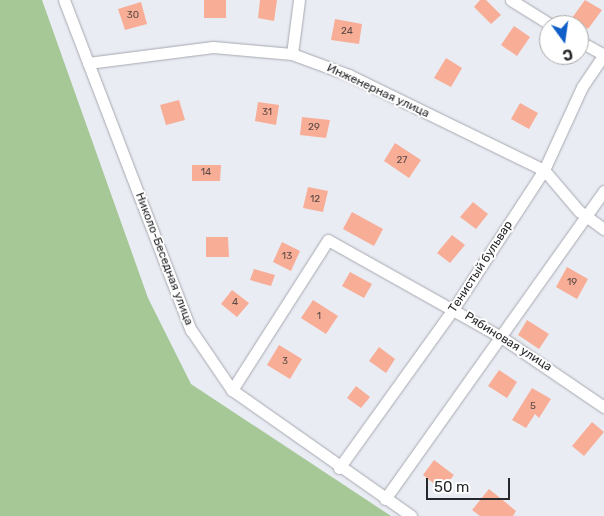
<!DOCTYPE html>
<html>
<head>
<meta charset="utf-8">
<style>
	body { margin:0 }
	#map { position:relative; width:604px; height:516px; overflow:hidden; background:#eaecf4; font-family:Rubik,sans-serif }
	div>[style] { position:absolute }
	.green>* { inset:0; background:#a6c796 }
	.building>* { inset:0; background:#f7ad96 }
	.roads { filter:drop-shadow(0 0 1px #a6a8af) drop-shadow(0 0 1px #a6a8af) }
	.minor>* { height:11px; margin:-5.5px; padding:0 5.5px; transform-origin:5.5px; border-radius:5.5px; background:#fff }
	span { translate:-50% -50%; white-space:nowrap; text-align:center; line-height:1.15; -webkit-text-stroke:4px #fff; paint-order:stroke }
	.number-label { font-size:10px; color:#5b4946 }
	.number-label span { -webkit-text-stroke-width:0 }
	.street-label { font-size:12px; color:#27282b }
	.north { position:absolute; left:539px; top:15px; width:50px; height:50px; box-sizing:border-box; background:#fff; border:1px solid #a9a9aa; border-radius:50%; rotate:166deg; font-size:14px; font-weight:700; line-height:20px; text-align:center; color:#27282b }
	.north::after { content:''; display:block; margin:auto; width:18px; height:22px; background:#105ec8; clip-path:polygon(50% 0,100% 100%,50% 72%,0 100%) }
	.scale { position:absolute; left:426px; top:478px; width:84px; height:22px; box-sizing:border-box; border:2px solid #27282b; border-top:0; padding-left:6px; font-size:15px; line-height:18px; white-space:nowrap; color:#27282b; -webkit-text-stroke:4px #fff; paint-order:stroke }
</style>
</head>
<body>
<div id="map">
	<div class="green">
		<div style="clip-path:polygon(0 0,42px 0,148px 298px,191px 384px,391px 516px,0 516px)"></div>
	</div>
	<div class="building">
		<div style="clip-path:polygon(204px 0,226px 0,226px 18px,204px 18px)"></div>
		<div style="clip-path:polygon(260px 0,277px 0,274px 21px,258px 18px)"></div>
		<div style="clip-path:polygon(480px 0,486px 0,501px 15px,491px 24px,474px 7px)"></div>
		<div style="clip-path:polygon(585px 0,602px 10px,588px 29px,572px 18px)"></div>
		<div style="clip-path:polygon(141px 2px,147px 24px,125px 30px,118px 9px)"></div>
		<div style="clip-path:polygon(335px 19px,362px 24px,359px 44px,331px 40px)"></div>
		<div style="clip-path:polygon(514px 26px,530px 37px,517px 56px,501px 45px)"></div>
		<div style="clip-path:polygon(446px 58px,462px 68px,451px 87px,434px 78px)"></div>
		<div style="clip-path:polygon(179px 100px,185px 120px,166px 125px,160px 105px)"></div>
		<div style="clip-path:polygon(258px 102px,279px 105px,276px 125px,255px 121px)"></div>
		<div style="clip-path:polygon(520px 103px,538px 113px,529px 129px,511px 119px)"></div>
		<div style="clip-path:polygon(302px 117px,330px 120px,326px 138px,300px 135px)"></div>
		<div style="clip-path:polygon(395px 143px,421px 160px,409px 178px,384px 161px)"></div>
		<div style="clip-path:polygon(192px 165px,221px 165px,220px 181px,192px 181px)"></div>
		<div style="clip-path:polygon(308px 187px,328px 191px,323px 212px,303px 208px)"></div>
		<div style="clip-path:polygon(473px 202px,488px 214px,476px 229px,460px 217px)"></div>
		<div style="clip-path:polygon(352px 212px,383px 229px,374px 246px,343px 229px)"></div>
		<div style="clip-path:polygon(452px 235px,465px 245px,450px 263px,437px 253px)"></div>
		<div style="clip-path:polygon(206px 237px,228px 237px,229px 257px,206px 257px)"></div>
		<div style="clip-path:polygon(282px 242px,300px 251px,291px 271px,273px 262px)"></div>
		<div style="clip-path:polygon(567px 267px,588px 279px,577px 299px,556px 287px)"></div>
		<div style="clip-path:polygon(254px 269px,275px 275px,271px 286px,250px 280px)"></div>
		<div style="clip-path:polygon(350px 272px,372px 284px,364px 298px,342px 286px)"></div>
		<div style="clip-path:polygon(232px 290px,249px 303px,237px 317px,221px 304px)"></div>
		<div style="clip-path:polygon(313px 300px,338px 316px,326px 334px,301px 318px)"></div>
		<div style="clip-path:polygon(527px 320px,549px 334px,539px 349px,518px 335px)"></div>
		<div style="clip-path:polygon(279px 345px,302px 359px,290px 379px,267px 365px)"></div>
		<div style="clip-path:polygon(379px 347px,395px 359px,386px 373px,369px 361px)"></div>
		<div style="clip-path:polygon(499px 370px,517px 382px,507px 398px,488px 386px)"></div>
		<div style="clip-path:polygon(356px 386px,370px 397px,361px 408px,347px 398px)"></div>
		<div style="clip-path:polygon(532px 388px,551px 399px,539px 418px,535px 414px,526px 428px,512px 420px)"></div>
		<div style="clip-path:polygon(592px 422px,604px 432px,584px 456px,572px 446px)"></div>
		<div style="clip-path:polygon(434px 460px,454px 475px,442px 490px,423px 475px)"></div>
		<div style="clip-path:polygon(489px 489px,516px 511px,513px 516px,480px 516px,472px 510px)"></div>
	</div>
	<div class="roads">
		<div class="minor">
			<div style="left:64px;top:0;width:354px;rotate:69deg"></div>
			<div style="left:191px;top:330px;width:73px;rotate:55.7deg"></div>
			<div style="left:232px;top:390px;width:219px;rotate:35.1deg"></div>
			<div style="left:511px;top:0;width:47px;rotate:32deg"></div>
			<div style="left:579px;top:41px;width:29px;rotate:29deg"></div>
			<div style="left:292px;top:54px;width:54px;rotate:-82.6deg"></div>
			<div style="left:88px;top:63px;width:126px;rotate:-7.3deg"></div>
			<div style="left:213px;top:47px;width:79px;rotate:5.1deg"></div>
			<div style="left:292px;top:54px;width:61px;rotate:20.2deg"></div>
			<div style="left:349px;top:75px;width:217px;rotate:26deg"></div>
			<div style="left:544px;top:170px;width:54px;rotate:49.5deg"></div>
			<div style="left:579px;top:211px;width:31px;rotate:36deg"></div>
			<div style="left:232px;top:390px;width:178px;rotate:-57.4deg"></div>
			<div style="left:328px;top:240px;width:198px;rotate:29.3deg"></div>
			<div style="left:501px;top:337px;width:125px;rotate:34.2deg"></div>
			<div style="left:339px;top:468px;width:197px;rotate:-54.3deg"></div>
			<div style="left:454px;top:308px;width:165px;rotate:-56.9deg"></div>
			<div style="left:544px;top:170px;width:91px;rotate:-65.4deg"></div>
			<div style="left:582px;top:87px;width:40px;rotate:-56deg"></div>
			<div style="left:385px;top:499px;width:378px;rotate:-54.6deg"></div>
		</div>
	</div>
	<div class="number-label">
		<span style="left:133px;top:16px">30</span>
		<span style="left:347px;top:32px">24</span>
		<span style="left:267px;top:113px">31</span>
		<span style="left:314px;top:128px">29</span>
		<span style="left:402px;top:161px">27</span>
		<span style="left:206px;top:173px">14</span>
		<span style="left:315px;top:200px">12</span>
		<span style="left:287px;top:257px">13</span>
		<span style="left:572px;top:283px">19</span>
		<span style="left:235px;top:303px">4</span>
		<span style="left:319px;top:317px">1</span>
		<span style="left:285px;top:362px">3</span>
		<span style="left:533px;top:407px">5</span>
	</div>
	<div class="street-label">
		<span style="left:378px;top:91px;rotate:25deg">Инженерная улица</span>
		<span style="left:164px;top:259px;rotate:69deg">Николо-Беседная улица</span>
		<span style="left:481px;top:267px;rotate:-57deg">Тенистый бульвар</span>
		<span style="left:508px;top:342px;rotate:32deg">Рябиновая улица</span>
	</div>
	<div class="north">С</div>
	<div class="scale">50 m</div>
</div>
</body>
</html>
